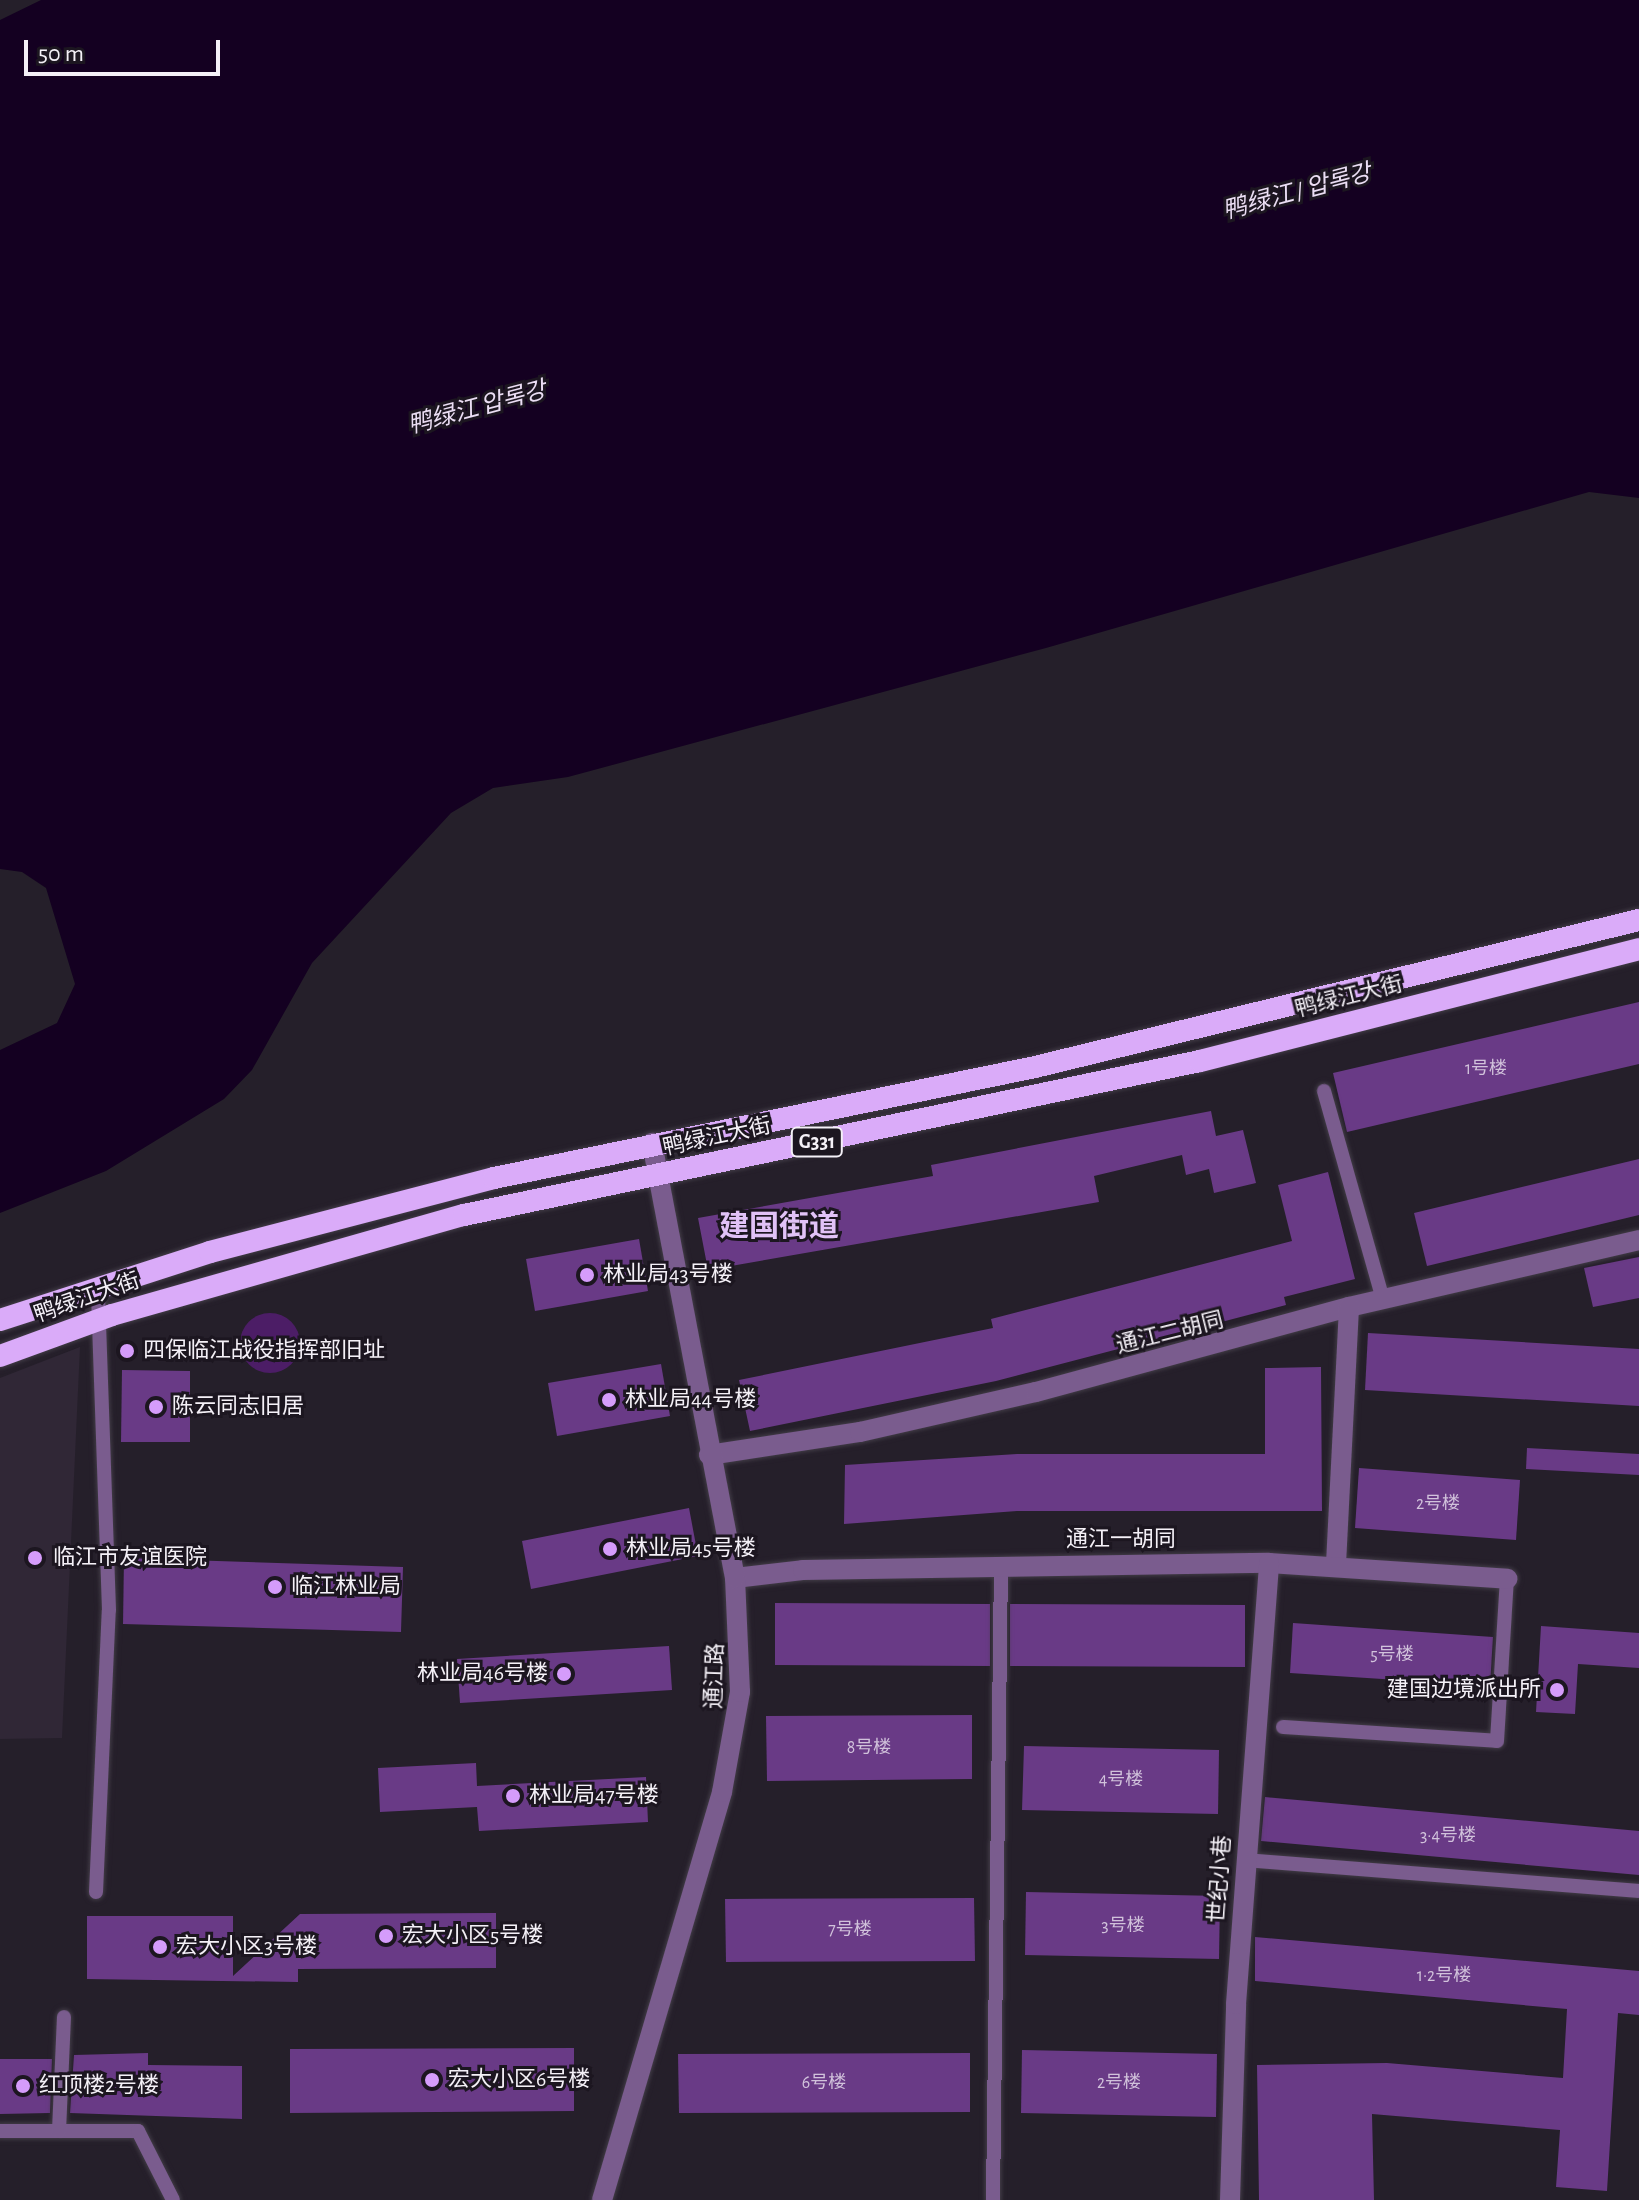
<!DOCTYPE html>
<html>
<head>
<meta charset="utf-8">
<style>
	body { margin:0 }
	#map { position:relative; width:1639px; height:2200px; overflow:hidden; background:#251f2a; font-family:"Alegreya Sans","Noto Sans SC","Noto Sans KR",sans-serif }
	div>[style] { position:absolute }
	.built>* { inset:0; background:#302736 }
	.green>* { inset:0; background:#4c1d66 }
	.round { border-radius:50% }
	.water>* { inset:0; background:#140021 }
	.building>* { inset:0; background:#693a86 }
	.roads { filter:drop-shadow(0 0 2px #423c47) drop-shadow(0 0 2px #423c47) }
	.service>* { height:14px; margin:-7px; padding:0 7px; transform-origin:7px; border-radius:7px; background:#7a5c8e }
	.minor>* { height:20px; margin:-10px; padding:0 10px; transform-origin:10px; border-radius:10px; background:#7a5c8e }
	.trunk>* { height:22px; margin:-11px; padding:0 11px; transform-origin:11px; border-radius:11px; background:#daabf9 }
	.dots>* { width:22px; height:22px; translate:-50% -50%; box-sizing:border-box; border:4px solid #1c1620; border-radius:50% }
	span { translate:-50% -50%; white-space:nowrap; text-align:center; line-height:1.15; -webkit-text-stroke:6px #1c1620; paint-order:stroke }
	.number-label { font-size:18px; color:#d1c2db }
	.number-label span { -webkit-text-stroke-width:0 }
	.shield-label span { padding:2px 6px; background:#1c1620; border:2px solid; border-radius:6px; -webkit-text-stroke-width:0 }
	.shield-label { font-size:20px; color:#f4f0f7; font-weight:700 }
	.street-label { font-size:22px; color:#f4f0f7 }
	.poi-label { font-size:22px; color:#f4f0f7 }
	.left { translate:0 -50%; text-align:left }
	.right { translate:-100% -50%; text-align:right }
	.water-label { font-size:24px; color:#ebdef4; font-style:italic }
	.district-label { font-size:30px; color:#e1c2f7; font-weight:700 }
	.scale { position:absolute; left:24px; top:40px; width:196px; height:36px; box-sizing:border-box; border:4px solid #f4f0f7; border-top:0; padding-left:10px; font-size:24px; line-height:28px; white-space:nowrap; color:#f4f0f7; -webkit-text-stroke:6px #1c1620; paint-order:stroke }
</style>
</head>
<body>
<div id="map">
	<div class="built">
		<div style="clip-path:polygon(80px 1347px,62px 1738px,0 1739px,0 1378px)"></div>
	</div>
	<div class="green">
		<div class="round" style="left:240px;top:1313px;width:60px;height:60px"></div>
	</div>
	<div class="water">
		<div style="clip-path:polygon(41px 0,1639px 0,1639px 498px,1589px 492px,1046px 648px,568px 777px,493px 788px,451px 813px,312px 963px,252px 1070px,224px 1099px,106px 1171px,0 1213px,0 1050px,57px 1023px,75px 984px,46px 888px,22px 872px,0 869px,0 20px)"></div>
	</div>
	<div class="building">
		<div style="clip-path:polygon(1639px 1002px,1639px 1064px,1347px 1132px,1333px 1073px)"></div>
		<div style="clip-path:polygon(1211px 1111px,1216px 1136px,1243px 1130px,1256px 1183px,1214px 1193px,1209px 1169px,1186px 1175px,1182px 1155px,1094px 1176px,1099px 1202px,708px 1270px,698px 1218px,933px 1176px,931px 1165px)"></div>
		<div style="clip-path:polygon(1639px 1159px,1639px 1215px,1427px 1266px,1414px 1213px)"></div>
		<div style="clip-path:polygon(1328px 1172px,1355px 1279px,1284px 1297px,1286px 1305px,996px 1381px,750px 1431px,739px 1380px,993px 1328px,991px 1319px,1292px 1241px,1278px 1185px)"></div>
		<div style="clip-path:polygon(639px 1239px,648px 1291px,535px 1311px,526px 1259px)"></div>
		<div style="clip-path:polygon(1639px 1257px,1639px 1298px,1593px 1307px,1584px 1268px)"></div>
		<div style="clip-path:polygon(1368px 1333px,1639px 1349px,1639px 1406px,1365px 1390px)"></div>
		<div style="clip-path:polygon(661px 1364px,670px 1416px,557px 1436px,548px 1383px)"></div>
		<div style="clip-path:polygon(1321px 1367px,1322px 1511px,1017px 1511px,844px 1524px,845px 1465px,1017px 1454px,1265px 1454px,1265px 1368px)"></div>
		<div style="clip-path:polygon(122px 1370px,190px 1371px,190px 1442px,121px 1442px)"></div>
		<div style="clip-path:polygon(1527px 1448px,1639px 1454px,1639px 1475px,1526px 1469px)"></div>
		<div style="clip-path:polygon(1359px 1468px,1520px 1480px,1516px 1540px,1355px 1528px)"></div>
		<div style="clip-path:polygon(689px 1508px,698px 1556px,531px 1589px,522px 1541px)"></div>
		<div style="clip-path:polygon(124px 1558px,403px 1567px,401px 1632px,123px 1624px)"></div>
		<div style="clip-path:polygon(775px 1603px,990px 1604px,990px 1666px,775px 1665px)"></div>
		<div style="clip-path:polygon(1010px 1604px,1245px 1605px,1245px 1667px,1010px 1666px)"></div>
		<div style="clip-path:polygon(1293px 1623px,1493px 1637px,1490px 1686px,1290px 1673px)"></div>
		<div style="clip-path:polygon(1541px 1626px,1639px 1633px,1639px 1668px,1578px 1664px,1575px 1714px,1536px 1712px)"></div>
		<div style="clip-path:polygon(669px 1646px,672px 1690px,460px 1703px,457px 1659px)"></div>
		<div style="clip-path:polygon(972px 1715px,972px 1779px,767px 1781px,766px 1716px)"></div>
		<div style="clip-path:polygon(1024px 1746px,1219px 1750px,1218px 1814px,1022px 1810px)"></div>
		<div style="clip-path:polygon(476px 1763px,477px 1786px,646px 1777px,648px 1822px,479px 1831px,477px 1807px,380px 1812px,378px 1768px)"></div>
		<div style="clip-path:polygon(1265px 1797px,1639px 1831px,1639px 1875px,1261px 1841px)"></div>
		<div style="clip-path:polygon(1026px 1892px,1220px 1896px,1219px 1959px,1025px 1955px)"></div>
		<div style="clip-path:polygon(974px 1898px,975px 1961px,726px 1962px,725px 1899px)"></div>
		<div style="clip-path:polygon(496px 1913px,496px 1968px,298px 1969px,298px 1982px,87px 1979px,87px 1916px,233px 1916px,233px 1976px,300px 1914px)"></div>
		<div style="clip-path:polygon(1255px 1937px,1639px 1971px,1639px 2015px,1618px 2013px,1607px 2191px,1556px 2187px,1560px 2130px,1372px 2114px,1374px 2200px,1259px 2200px,1257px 2065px,1387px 2063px,1563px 2078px,1567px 2009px,1255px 1981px)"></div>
		<div style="clip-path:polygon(574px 2048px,574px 2111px,290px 2113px,290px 2049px)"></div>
		<div style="clip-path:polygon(1022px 2050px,1217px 2054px,1216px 2117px,1021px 2113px)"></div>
		<div style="clip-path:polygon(148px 2053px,148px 2065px,242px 2066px,242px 2119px,70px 2113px,74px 2055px)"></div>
		<div style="clip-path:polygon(970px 2053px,970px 2112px,679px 2113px,678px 2054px)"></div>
		<div style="clip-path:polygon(0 2059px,52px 2059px,50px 2113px,0 2114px)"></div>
	</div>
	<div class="roads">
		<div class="service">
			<div style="left:1324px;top:1091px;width:216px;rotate:74.2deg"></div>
			<div style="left:1283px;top:1727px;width:214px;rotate:3.7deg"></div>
			<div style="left:1497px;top:1741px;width:162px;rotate:-86.5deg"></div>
			<div style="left:1245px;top:1860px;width:395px;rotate:4.5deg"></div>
			<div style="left:96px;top:1892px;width:282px;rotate:-87.4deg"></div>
			<div style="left:109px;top:1610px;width:322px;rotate:-92deg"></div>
			<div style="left:0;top:2131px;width:138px"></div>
			<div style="left:138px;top:2131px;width:77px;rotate:63.1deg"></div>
			<div style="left:59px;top:2131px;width:114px;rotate:-87.5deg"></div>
			<div style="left:993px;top:2200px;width:636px;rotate:-89.28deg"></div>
		</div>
		<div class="minor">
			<div style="left:709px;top:1455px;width:153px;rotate:-8.7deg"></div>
			<div style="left:860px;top:1432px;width:180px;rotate:-12.8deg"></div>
			<div style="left:1036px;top:1392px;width:324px;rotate:-15.2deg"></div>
			<div style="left:1349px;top:1307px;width:298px;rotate:-13deg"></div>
			<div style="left:1336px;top:1564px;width:257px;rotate:-87.1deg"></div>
			<div style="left:735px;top:1578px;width:68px;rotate:-6.7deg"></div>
			<div style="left:803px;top:1570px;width:466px;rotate:-0.9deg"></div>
			<div style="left:1269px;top:1563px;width:239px;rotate:3.8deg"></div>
			<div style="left:602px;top:2200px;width:425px;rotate:-73.6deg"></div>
			<div style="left:722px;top:1792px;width:102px;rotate:-79.8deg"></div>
			<div style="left:740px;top:1692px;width:114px;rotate:-92.5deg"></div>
			<div style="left:735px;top:1578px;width:443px;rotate:-100.8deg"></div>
			<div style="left:1230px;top:2200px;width:196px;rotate:-88.2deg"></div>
			<div style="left:1236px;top:2004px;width:442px;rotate:-85.7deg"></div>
		</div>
		<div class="trunk">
			<div style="left:0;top:1320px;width:221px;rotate:-17.9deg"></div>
			<div style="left:210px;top:1252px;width:293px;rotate:-14.6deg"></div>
			<div style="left:494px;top:1178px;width:552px;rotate:-11.59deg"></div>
			<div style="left:1035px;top:1067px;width:622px;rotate:-13.68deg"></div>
			<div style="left:0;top:1356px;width:119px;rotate:-20.1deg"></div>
			<div style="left:112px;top:1315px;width:366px;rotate:-15.9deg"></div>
			<div style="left:464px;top:1215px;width:752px;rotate:-11.82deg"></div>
			<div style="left:1200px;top:1061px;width:453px;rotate:-14.3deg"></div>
		</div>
	</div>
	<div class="dots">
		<div style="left:587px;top:1275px;background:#d59cfb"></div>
		<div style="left:127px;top:1351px;background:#d59cfb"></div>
		<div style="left:609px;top:1400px;background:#d59cfb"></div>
		<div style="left:156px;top:1407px;background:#d59cfb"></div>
		<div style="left:610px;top:1549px;background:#d59cfb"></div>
		<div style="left:35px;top:1558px;background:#d59cfb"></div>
		<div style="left:275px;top:1587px;background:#d59cfb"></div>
		<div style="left:564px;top:1674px;background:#d59cfb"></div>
		<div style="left:1557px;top:1690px;background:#d59cfb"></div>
		<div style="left:513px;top:1796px;background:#d59cfb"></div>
		<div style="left:386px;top:1936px;background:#d59cfb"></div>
		<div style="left:160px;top:1947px;background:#d59cfb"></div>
		<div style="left:432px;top:2080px;background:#d59cfb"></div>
		<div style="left:23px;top:2086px;background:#d59cfb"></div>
	</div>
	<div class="number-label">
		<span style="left:1486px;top:1069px">1号楼</span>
		<span style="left:1438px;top:1504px">2号楼</span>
		<span style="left:1392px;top:1655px">5号楼</span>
		<span style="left:869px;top:1748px">8号楼</span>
		<span style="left:1121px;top:1780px">4号楼</span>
		<span style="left:1448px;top:1836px">3·4号楼</span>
		<span style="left:1123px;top:1926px">3号楼</span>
		<span style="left:850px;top:1930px">7号楼</span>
		<span style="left:1444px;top:1976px">1·2号楼</span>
		<span style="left:824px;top:2083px">6号楼</span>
		<span style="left:1119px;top:2083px">2号楼</span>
	</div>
	<div class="shield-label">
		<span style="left:817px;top:1142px">G331</span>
	</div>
	<div class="street-label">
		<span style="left:1349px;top:997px;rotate:-14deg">鸭绿江大街</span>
		<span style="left:717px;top:1137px;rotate:-12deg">鸭绿江大街</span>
		<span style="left:87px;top:1298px;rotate:-19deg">鸭绿江大街</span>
		<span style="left:1170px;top:1333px;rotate:-14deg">通江二胡同</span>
		<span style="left:1121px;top:1540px">通江一胡同</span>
		<span style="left:715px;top:1676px;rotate:-88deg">通江路</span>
		<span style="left:1220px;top:1879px;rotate:-86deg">世纪小巷</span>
	</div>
	<div class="poi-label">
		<span class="left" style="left:603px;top:1275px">林业局43号楼</span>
		<span class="left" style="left:143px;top:1351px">四保临江战役指挥部旧址</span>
		<span class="left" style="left:625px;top:1400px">林业局44号楼</span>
		<span class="left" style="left:172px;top:1407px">陈云同志旧居</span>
		<span class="left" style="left:626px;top:1549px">林业局45号楼</span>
		<span class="left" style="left:53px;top:1558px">临江市友谊医院</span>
		<span class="left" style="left:291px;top:1587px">临江林业局</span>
		<span class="right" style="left:548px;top:1674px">林业局46号楼</span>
		<span class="right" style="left:1541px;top:1690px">建国边境派出所</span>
		<span class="left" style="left:529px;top:1796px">林业局47号楼</span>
		<span class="left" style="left:402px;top:1936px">宏大小区5号楼</span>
		<span class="left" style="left:176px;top:1947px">宏大小区3号楼</span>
		<span class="left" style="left:448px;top:2080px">宏大小区6号楼</span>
		<span class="left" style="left:39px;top:2086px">红顶楼2号楼</span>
	</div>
	<div class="water-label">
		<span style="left:1297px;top:193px;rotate:-15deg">鸭绿江 / 압록강</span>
		<span style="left:477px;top:409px;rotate:-15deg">鸭绿江 압록강</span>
	</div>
	<div class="district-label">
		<span style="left:779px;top:1227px">建国街道</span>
	</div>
	<div class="scale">50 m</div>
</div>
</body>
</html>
